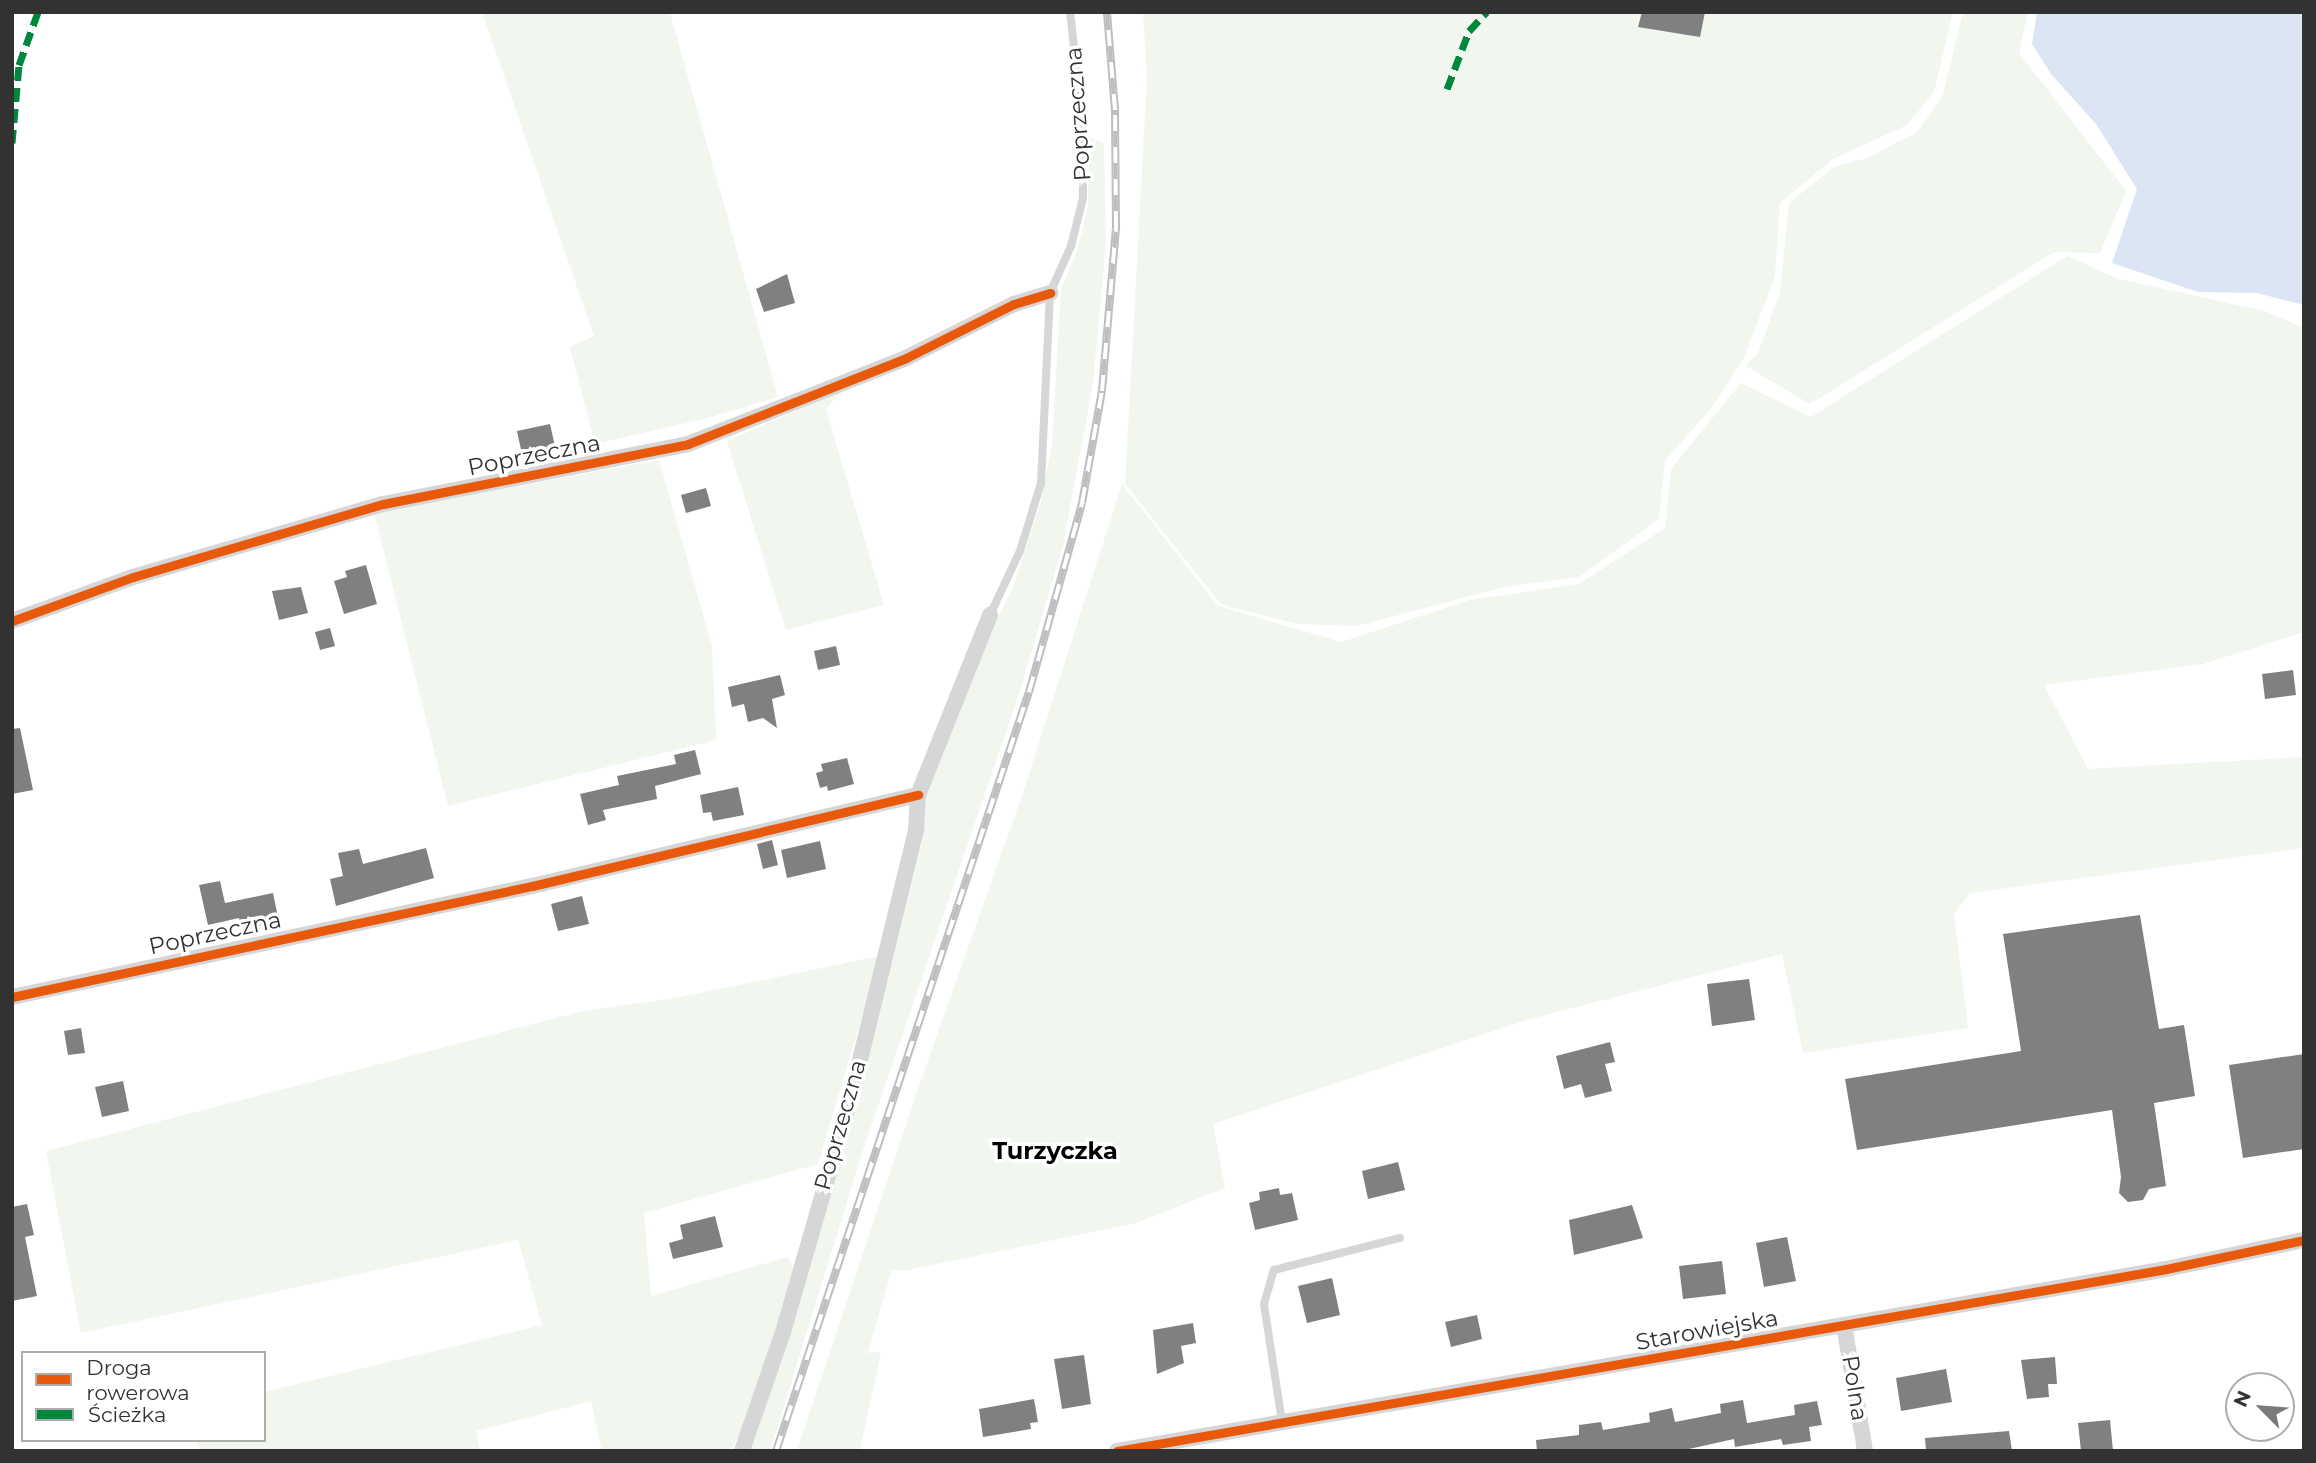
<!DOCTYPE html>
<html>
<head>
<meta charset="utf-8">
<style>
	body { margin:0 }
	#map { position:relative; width:2316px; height:1463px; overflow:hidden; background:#fff; font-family:Montserrat,sans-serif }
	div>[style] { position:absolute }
	.green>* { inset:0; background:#f1f6ee }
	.water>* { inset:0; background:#dbe5f4 }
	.building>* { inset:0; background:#808080 }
	.service>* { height:8px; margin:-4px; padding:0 4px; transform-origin:4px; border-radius:4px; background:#d6d6d6 }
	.minor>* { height:16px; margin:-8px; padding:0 8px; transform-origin:8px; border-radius:8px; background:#d6d6d6 }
	.rail>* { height:8px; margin-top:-4px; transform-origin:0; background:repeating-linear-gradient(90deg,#fff 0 16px,#bebebe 0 32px); box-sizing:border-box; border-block:2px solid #bebebe }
	.quiet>* { height:7px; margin-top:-3.5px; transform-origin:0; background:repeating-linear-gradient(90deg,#00873e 0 14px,transparent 0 21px) }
	.cycleway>* { height:9px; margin:-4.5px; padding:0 4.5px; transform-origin:4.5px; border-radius:4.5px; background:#e8590c }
	span { translate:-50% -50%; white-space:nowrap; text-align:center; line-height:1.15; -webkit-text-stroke:7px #fff; paint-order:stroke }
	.street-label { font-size:23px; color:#323232 }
	.neighbourhood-label { font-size:24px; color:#000; font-weight:700 }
	.frame { position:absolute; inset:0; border:14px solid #323232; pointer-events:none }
	.legend { position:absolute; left:21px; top:1351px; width:245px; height:91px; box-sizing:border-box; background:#fff; border:2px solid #adadad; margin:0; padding:9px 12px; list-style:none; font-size:21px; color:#323232 }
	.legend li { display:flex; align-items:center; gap:14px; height:35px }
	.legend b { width:35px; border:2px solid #adadad }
	.north { position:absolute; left:2225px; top:1372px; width:70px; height:70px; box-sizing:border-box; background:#fff; border:2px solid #adadad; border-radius:50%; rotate:295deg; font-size:19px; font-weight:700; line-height:28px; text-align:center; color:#323232 }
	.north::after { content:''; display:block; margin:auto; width:24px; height:32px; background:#7a7a7a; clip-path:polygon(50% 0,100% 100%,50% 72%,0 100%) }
</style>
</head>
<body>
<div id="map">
	<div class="green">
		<div style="clip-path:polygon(482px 12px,670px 13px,778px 397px,708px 418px,595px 444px,570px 347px,594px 336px)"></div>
		<div style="clip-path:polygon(1143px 12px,1953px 12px,1934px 92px,1907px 125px,1833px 159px,1780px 203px,1775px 276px,1744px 358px,1713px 406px,1665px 461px,1659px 519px,1579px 577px,1504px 587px,1357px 626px,1297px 624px,1221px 604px,1125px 484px,1147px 78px)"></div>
		<div style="clip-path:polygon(1963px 12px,2028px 12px,2019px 53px,2126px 191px,2100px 253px,2054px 252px,1810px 404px,1746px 366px,1758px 353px,1780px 293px,1789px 203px,1834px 167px,1867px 158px,1917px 132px,1942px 98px)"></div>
		<div style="clip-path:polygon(1089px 137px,1104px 143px,1106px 243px,1093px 384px,1063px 545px,1019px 694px,863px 1150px,770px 1451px,751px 1451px,796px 1314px,884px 996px,922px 844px,925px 799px,983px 646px,1013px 588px,1041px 501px,1052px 445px,1061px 288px,1076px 255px,1088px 207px)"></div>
		<div style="clip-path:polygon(2067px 256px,2118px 279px,2265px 311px,2304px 328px,2304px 632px,2203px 664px,2044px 685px,2088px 769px,2304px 757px,2304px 848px,1970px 893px,1954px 914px,1968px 1028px,1803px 1053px,1782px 954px,1530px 1019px,1213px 1124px,1225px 1188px,1136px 1223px,903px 1271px,892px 1269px,868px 1353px,881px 1352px,860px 1451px,797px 1451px,921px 1080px,1022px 796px,1122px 484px,1218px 606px,1341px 642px,1470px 600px,1579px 584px,1665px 528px,1671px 469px,1741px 383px,1811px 417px)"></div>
		<div style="clip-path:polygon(843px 390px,826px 409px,884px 605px,786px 630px,727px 441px)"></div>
		<div style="clip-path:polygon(659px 460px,712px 646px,716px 740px,448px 806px,374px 513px)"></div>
		<div style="clip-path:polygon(880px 956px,818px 1164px,644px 1213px,651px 1296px,788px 1257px,793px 1269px,755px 1397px,732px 1451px,602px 1451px,591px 1401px,476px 1431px,480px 1451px,200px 1451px,197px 1440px,264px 1440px,264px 1392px,542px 1325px,518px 1240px,81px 1333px,46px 1151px,583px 1011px,675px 998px)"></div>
	</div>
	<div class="water">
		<div style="clip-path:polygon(2037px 12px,2304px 12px,2304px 305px,2257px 293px,2198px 292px,2112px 263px,2137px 189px,2096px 124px,2051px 74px,2032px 44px)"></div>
	</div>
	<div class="building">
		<div style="clip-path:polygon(1642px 12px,1705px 12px,1700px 37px,1638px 27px)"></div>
		<div style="clip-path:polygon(787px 274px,795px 303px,764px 312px,756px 289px)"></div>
		<div style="clip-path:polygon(550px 424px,556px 451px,523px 459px,517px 431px)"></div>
		<div style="clip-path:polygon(706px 488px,711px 506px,686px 513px,681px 495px)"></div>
		<div style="clip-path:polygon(366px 565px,377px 604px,344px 614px,334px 581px,347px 577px,345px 571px)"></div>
		<div style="clip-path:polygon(301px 587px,308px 613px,279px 620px,272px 591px)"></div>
		<div style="clip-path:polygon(330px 628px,335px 646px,320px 650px,315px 632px)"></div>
		<div style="clip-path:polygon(836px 646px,840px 665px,818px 670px,814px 651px)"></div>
		<div style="clip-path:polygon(2293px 670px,2296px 695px,2265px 699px,2262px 674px)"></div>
		<div style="clip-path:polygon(780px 675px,785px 695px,772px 699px,777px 728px,763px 718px,748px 722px,744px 704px,732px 707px,728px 687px)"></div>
		<div style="clip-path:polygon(20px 728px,33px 790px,12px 794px,12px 729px)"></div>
		<div style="clip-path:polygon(695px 750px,701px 774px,655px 786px,657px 799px,603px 810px,606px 820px,588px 825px,580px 794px,619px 785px,617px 776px,676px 764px,674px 755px)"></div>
		<div style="clip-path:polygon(847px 758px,854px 784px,828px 791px,827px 786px,820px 788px,816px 773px,823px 771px,821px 764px)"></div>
		<div style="clip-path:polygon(738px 787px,744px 815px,713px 821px,711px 812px,703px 813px,700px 795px)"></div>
		<div style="clip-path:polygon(772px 840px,778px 865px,763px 869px,757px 844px)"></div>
		<div style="clip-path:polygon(820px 841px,826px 869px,787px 878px,781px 850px)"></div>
		<div style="clip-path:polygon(426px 848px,434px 878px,336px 906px,330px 879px,343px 876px,338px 853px,359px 849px,363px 864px)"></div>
		<div style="clip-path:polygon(220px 881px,225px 903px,273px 893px,279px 922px,241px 929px,239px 918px,208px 925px,199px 885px)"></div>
		<div style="clip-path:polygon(582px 896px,589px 924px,558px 931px,551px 904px)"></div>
		<div style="clip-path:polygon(2140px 915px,2159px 1029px,2184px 1025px,2195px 1096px,2154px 1103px,2166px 1186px,2149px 1189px,2143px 1200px,2128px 1202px,2119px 1193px,2121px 1177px,2112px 1110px,1857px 1150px,1845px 1079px,2021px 1051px,2003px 934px)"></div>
		<div style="clip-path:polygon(1749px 979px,1755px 1020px,1712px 1026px,1707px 984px)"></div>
		<div style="clip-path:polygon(81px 1028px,85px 1053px,68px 1055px,64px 1031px)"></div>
		<div style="clip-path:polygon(1610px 1042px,1615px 1062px,1605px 1064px,1612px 1091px,1585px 1098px,1581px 1084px,1564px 1089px,1556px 1056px)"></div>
		<div style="clip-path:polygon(2304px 1054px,2304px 1149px,2243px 1158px,2229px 1065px)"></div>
		<div style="clip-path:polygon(123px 1081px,129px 1111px,102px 1117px,95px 1087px)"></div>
		<div style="clip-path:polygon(1398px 1162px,1405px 1190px,1368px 1199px,1362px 1171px)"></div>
		<div style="clip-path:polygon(1279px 1188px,1280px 1195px,1292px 1193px,1298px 1220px,1255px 1230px,1249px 1203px,1260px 1200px,1259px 1192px)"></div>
		<div style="clip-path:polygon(27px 1204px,34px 1235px,25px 1237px,37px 1296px,12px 1301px,12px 1207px)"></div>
		<div style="clip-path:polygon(1632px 1205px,1643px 1238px,1574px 1255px,1569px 1220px)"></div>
		<div style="clip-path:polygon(715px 1216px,723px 1247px,673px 1259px,669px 1243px,683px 1239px,680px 1225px)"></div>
		<div style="clip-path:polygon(1787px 1237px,1796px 1281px,1764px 1287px,1756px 1243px)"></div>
		<div style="clip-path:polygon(1722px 1261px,1726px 1294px,1683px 1299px,1679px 1266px)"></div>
		<div style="clip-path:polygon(1332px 1278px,1340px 1315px,1307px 1323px,1298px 1286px)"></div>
		<div style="clip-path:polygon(1477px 1315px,1482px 1339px,1451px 1347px,1445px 1322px)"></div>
		<div style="clip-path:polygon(1193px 1323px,1196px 1343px,1181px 1346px,1184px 1363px,1157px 1374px,1153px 1330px)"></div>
		<div style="clip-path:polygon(1084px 1355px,1091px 1404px,1062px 1409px,1054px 1359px)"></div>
		<div style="clip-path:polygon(2055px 1357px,2057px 1384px,2048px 1384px,2049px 1397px,2027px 1399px,2021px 1360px)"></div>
		<div style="clip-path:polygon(1946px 1369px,1952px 1402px,1901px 1411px,1896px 1378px)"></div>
		<div style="clip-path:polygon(1034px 1399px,1038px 1422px,1030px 1423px,1031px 1429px,983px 1437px,979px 1409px)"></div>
		<div style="clip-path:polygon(1743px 1400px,1747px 1423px,1795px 1415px,1794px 1405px,1817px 1401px,1822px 1425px,1809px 1427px,1811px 1441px,1783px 1445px,1781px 1439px,1735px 1447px,1734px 1439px,1680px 1451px,1537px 1451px,1536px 1440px,1579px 1435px,1579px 1425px,1601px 1422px,1603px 1430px,1650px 1422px,1649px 1413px,1672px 1408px,1675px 1422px,1721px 1413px,1720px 1404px)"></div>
		<div style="clip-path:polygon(2110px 1420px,2113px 1451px,2081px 1451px,2078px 1423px)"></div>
		<div style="clip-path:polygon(2009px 1431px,2012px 1451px,1926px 1451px,1925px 1438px)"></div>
	</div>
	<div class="service">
		<div style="left:990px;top:615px;width:71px;rotate:-64.9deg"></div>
		<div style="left:1020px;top:551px;width:71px;rotate:-72.8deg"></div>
		<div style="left:1041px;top:483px;width:190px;rotate:-87.3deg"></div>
		<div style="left:1050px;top:293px;width:51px;rotate:-65.9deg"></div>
		<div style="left:1071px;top:246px;width:49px;rotate:-76deg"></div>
		<div style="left:1083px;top:198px;width:72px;rotate:-90deg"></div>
		<div style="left:1083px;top:126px;width:115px;rotate:-96.5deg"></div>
		<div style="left:1282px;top:1422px;width:119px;rotate:-98.7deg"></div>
		<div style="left:1264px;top:1304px;width:35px;rotate:-74deg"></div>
		<div style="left:1274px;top:1270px;width:130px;rotate:-14.3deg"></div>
	</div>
	<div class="minor">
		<div style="left:12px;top:621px;width:129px;rotate:-20deg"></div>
		<div style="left:133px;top:577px;width:260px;rotate:-16.3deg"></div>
		<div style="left:383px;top:504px;width:311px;rotate:-11.1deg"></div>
		<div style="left:688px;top:444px;width:234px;rotate:-21.5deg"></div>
		<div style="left:906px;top:358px;width:121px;rotate:-26.6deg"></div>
		<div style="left:1014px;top:304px;width:38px;rotate:-17deg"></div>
		<div style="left:12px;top:997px;width:532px;rotate:-12.05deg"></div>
		<div style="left:532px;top:886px;width:397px;rotate:-13.3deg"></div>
		<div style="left:1844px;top:1325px;width:128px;rotate:80.5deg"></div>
		<div style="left:742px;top:1451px;width:126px;rotate:-71deg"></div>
		<div style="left:783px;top:1332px;width:245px;rotate:-73.9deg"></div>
		<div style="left:851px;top:1097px;width:275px;rotate:-76.3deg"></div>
		<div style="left:916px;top:830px;width:35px;rotate:-87deg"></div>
		<div style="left:918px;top:795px;width:194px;rotate:-68.2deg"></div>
		<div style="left:1117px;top:1451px;width:1065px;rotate:-9.84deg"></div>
		<div style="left:2166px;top:1269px;width:141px;rotate:-11.9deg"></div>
	</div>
	<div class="rail">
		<div style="left:776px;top:1451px;width:800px;rotate:-71.57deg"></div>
		<div style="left:1029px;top:692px;width:196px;rotate:-74.3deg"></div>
		<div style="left:1082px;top:503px;width:114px;rotate:-79.9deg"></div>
		<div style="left:1102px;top:391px;width:165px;rotate:-85.1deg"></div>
		<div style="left:1116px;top:227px;width:117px;rotate:-90.5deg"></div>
		<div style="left:1115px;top:110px;width:98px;rotate:-94.7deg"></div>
	</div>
	<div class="quiet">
		<div style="left:1447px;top:89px;width:62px;rotate:-69.2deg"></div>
		<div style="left:1469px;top:31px;width:26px;rotate:-47deg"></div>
		<div style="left:12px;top:143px;width:78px;rotate:-84.9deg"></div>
		<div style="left:19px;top:65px;width:56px;rotate:-70.3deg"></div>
	</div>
	<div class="cycleway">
		<div style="left:12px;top:621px;width:129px;rotate:-20deg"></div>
		<div style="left:133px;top:577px;width:260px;rotate:-16.3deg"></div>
		<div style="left:383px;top:504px;width:311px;rotate:-11.1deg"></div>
		<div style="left:688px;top:444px;width:234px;rotate:-21.5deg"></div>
		<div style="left:906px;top:358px;width:121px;rotate:-26.6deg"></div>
		<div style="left:1014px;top:304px;width:38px;rotate:-17deg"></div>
		<div style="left:12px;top:997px;width:532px;rotate:-12.05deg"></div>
		<div style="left:532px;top:886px;width:397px;rotate:-13.3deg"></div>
		<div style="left:1117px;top:1451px;width:1065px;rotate:-9.84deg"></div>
		<div style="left:2166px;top:1269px;width:141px;rotate:-11.9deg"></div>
	</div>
	<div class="street-label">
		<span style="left:1078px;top:114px;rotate:-94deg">Poprzeczna</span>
		<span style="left:534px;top:455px;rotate:-11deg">Poprzeczna</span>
		<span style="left:215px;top:933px;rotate:-12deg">Poprzeczna</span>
		<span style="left:840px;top:1125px;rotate:-74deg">Poprzeczna</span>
		<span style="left:1707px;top:1330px;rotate:-10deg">Starowiejska</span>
		<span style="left:1855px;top:1388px;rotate:81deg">Polna</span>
	</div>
	<div class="neighbourhood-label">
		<span style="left:1055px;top:1151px">Turzyczka</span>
	</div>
	<div class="frame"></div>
	<ul class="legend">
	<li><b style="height:9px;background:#e8590c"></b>Droga rowerowa</li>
	<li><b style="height:9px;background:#00873e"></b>Ścieżka</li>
	</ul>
	<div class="north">N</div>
</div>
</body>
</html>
